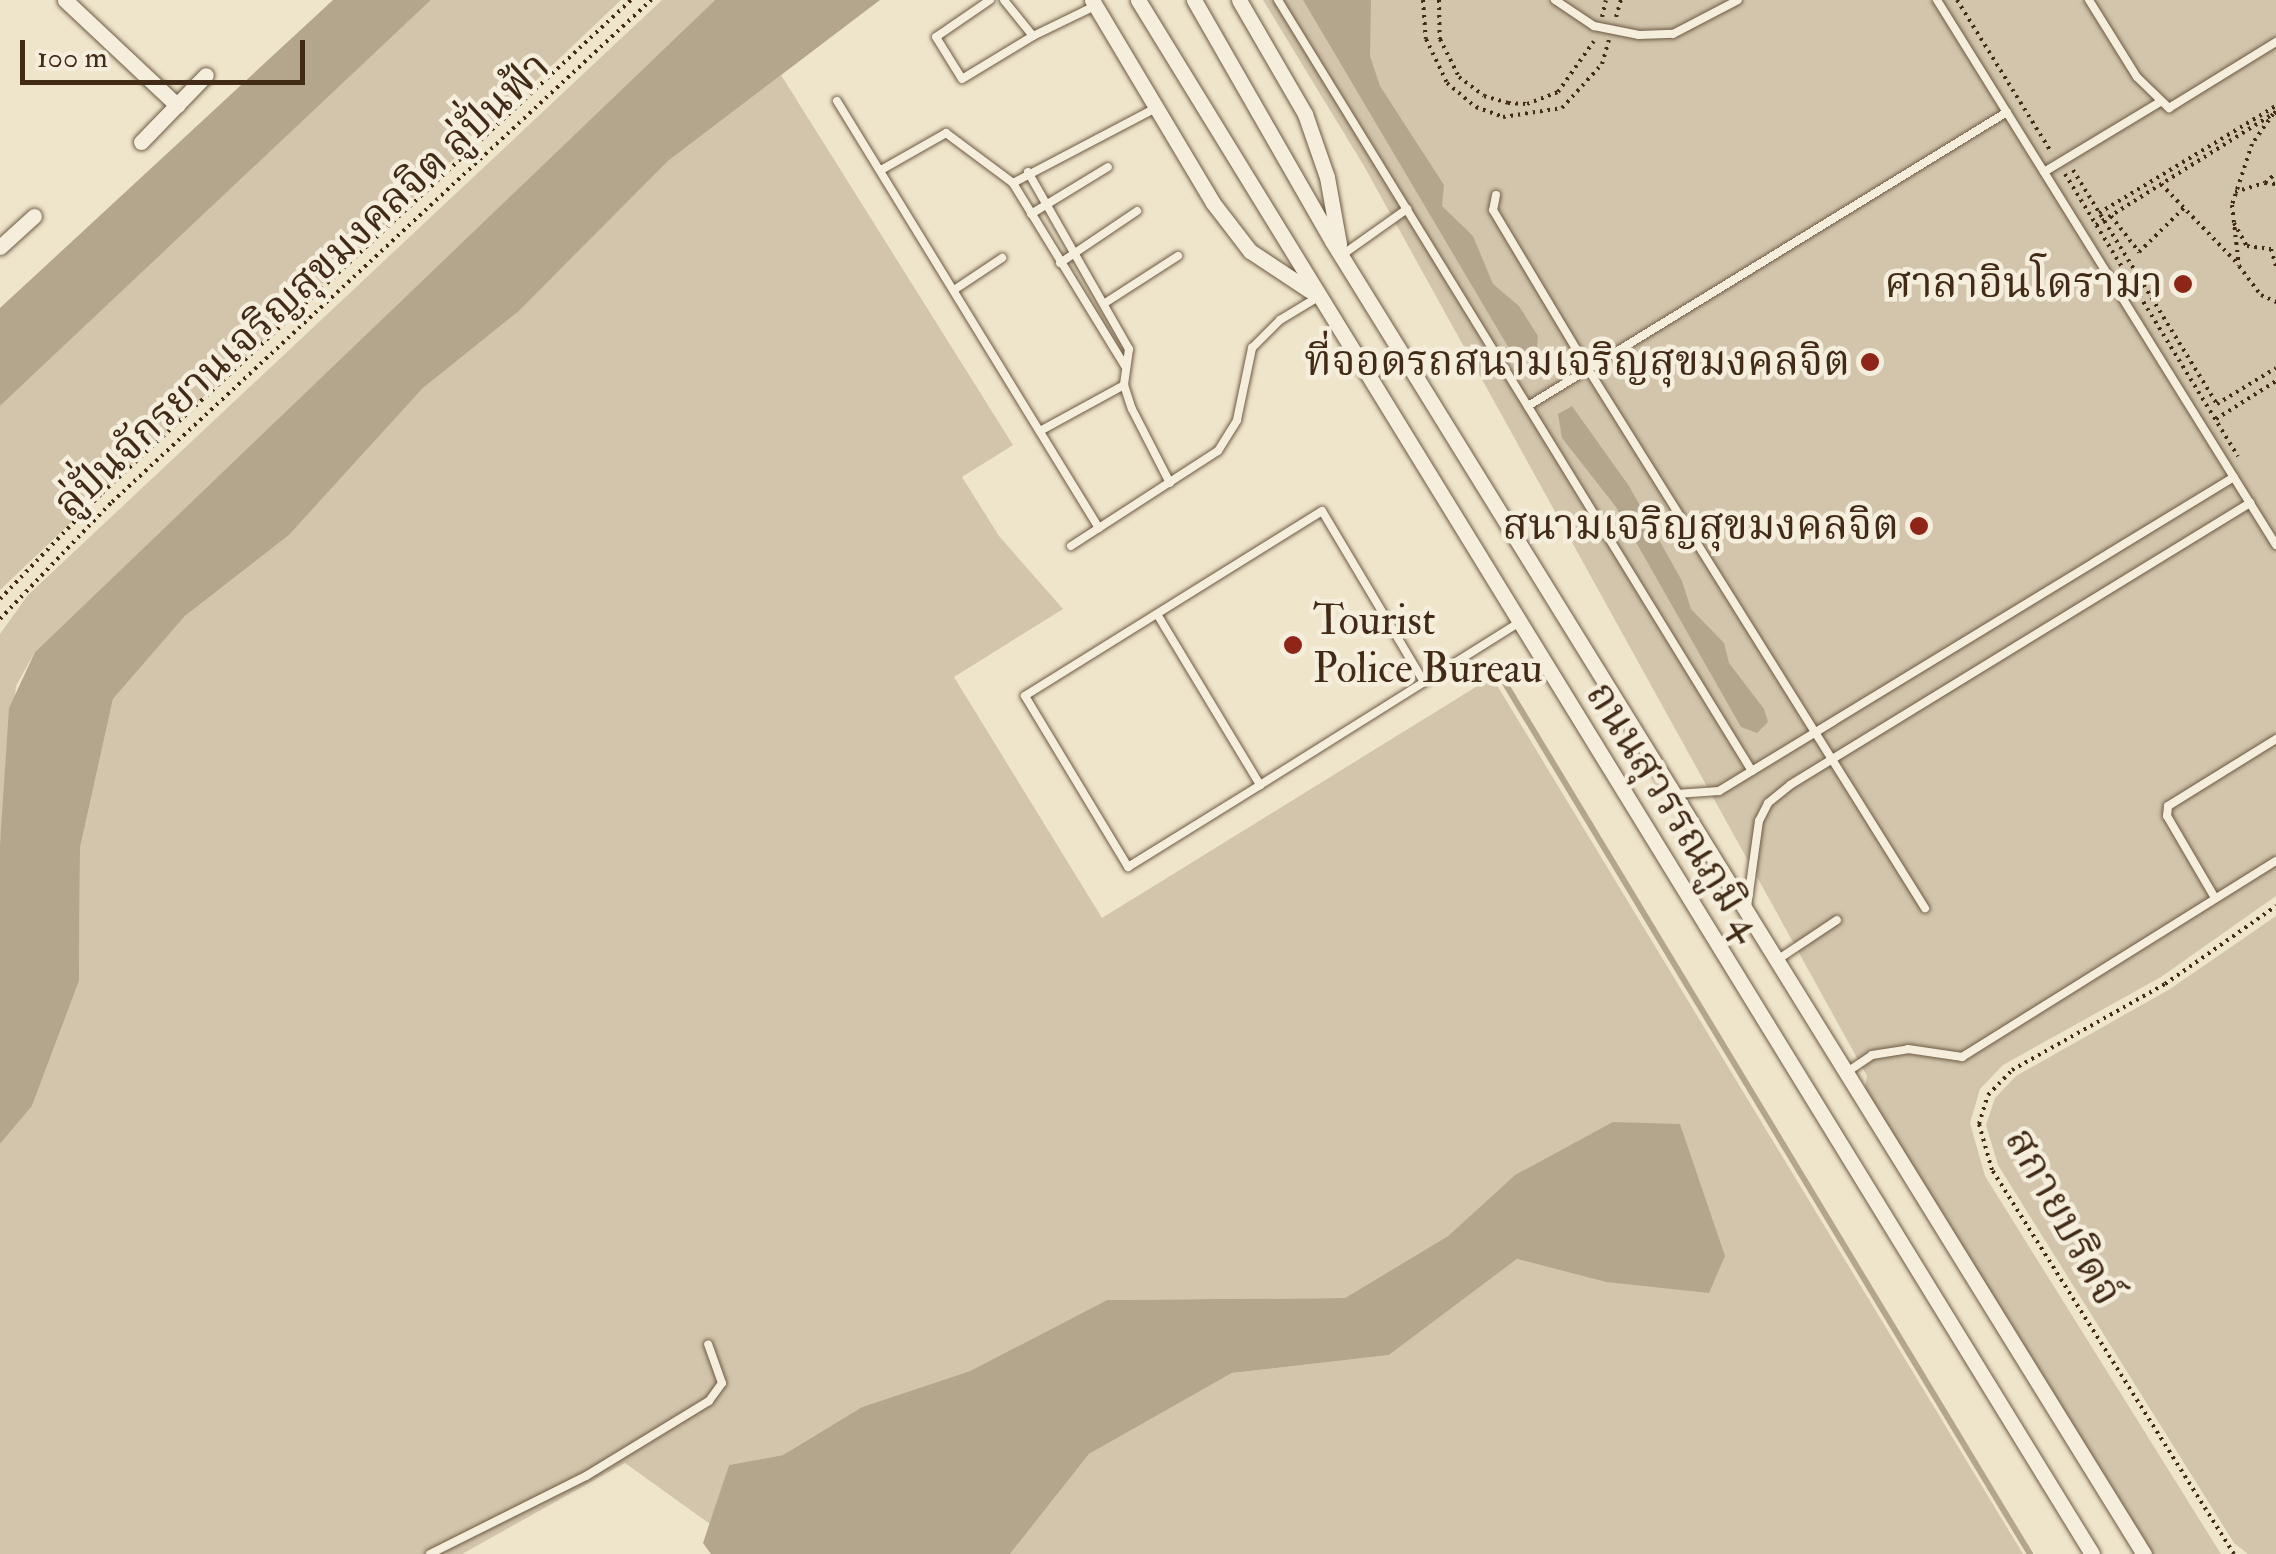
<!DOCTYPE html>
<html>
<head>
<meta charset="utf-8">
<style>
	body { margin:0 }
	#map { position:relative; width:2276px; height:1554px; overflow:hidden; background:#efe5cb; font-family:"IM FELL Double Pica","Noto Serif Thai",serif }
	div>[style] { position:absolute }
	.green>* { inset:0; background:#d2c5ac }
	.water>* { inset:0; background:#b4a68d }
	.stream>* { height:6px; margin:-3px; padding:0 3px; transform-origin:3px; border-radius:3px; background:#b4a68d }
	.path>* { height:4px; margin-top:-2px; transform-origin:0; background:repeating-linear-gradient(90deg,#422b16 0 2.5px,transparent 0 7.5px) }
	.roads { filter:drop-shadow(0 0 2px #6d5a43) drop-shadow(0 0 2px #6d5a43) }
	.service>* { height:8px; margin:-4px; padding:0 4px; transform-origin:4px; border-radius:4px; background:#f5eedd }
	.minor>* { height:15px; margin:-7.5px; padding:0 7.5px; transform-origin:7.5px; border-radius:7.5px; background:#f5eedd }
	.dots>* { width:28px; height:28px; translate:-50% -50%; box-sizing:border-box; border:5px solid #f5eedd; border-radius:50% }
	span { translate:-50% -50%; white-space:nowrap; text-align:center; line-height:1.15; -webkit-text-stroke:9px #f5eedd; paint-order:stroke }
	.poi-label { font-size:42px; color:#422b16 }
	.right { translate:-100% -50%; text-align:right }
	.left { translate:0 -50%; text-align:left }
	.street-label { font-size:42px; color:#422b16 }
	.scale { position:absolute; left:20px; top:40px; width:285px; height:45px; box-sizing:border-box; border:5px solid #422b16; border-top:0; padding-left:12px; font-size:30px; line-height:35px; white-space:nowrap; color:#422b16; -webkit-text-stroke:8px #f5eedd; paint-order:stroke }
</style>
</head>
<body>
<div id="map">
	<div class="green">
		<div style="clip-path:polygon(431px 0,621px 0,0 590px,0 406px)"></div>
		<div style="clip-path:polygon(662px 0,715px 0,35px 652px,16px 686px,0 844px,0 634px,28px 595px)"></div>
		<div style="clip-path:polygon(1263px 0,2276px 0,2276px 896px,2161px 977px,2003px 1065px,1980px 1089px,1970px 1123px,1985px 1176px,2221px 1554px,2153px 1554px,1864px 1092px,1867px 1076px,1364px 166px)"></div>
		<div style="clip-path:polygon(781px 75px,1013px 445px,962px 477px,999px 536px,1063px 609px,954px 677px,1102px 918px,1492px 677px,2023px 1554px,1010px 1554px,1089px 1454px,1232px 1373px,1389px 1355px,1517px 1259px,1607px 1282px,1515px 1175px,1448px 1236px,1345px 1298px,1107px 1300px,970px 1371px,862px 1407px,783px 1455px,729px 1465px,710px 1524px,625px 1463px,462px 1554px,0 1554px,0 1144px,32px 1106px,79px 981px,80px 848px,113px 699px,185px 616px,289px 535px,423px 388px,519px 311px,668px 161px)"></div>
		<div style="clip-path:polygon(2276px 916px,2276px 1554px,2248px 1554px,2234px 1543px,1998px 1165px,1986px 1125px,1995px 1098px,2016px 1076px,2170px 989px)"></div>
	</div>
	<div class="water">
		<div style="clip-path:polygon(333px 0,431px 0,0 406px,0 308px)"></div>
		<div style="clip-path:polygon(715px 0,880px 0,668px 161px,519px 311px,423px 388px,289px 535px,185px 616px,113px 699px,80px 848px,79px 981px,32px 1106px,0 1144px,0 844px,9px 708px,35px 652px)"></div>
		<div style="clip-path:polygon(1303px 0,1371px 0,1370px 56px,1380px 86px,1444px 185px,1442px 206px,1473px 236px,1493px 284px,1519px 306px,1538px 336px,1536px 361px,1522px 362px,1507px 345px)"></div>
		<div style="clip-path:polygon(1572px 406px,1629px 486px,1682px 581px,1691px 609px,1724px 643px,1729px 663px,1764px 709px,1768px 722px,1757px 733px,1741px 727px,1616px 507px,1562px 438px,1558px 414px)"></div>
		<div style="clip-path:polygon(1613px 1122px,1680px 1124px,1725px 1256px,1709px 1293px,1606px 1282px,1517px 1259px,1389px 1355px,1232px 1373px,1089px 1454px,1010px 1554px,711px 1554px,703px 1543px,729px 1465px,783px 1455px,862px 1407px,970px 1371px,1107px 1300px,1345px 1298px,1448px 1236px,1515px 1175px)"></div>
	</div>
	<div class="stream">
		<div style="left:1494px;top:665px;width:1038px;rotate:58.91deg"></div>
	</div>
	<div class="path">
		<div style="left:1423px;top:0;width:39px;rotate:86deg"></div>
		<div style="left:1426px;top:39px;width:49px;rotate:64.5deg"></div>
		<div style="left:1447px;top:83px;width:38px;rotate:40deg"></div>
		<div style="left:1476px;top:107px;width:29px;rotate:20deg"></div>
		<div style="left:1503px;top:117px;width:60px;rotate:-8.7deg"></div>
		<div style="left:1562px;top:108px;width:59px;rotate:-47.7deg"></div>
		<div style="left:1602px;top:64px;width:25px;rotate:-74deg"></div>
		<div style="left:1439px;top:0;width:39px;rotate:89deg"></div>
		<div style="left:1440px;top:39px;width:42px;rotate:63.4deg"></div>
		<div style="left:1459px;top:77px;width:31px;rotate:37deg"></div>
		<div style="left:1484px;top:96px;width:25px;rotate:16deg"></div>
		<div style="left:1508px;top:103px;width:19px;rotate:3deg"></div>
		<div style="left:1527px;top:104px;width:33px;rotate:-21deg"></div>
		<div style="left:1558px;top:92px;width:62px;rotate:-54.8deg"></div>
		<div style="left:1957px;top:0;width:180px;rotate:58.2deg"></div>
		<div style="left:1602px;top:17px;width:17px;rotate:-77deg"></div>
		<div style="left:1616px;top:17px;width:18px;rotate:-74deg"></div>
		<div style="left:2273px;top:114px;width:37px;rotate:125deg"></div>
		<div style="left:2252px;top:144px;width:64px;rotate:108.2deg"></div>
		<div style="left:2232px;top:205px;width:61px;rotate:83.5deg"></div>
		<div style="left:2239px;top:266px;width:36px;rotate:53deg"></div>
		<div style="left:2261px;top:295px;width:17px;rotate:25deg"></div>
		<div style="left:2073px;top:170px;width:275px;rotate:58.4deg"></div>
		<div style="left:2217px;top:404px;width:69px;rotate:-31.4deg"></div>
		<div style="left:2065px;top:174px;width:331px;rotate:58.5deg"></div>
		<div style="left:2265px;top:183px;width:11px;rotate:5deg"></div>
		<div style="left:2161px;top:184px;width:108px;rotate:46.1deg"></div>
		<div style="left:2235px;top:192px;width:31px;rotate:-17deg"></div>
		<div style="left:2265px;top:183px;width:15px;rotate:-42deg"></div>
		<div style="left:2099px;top:213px;width:207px;rotate:-31.2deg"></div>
		<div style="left:2111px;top:216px;width:46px;rotate:52.1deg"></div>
		<div style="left:2139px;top:252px;width:63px;rotate:-44.4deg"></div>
		<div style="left:2234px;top:223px;width:26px;rotate:61deg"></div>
		<div style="left:2247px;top:246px;width:24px;rotate:7deg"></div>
		<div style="left:2271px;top:249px;width:18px;rotate:74deg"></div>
		<div style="left:2096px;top:225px;width:213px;rotate:-32.1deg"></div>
		<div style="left:2216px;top:419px;width:71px;rotate:-32.3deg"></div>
		<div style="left:0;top:599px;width:147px;rotate:-46.1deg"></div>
		<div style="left:102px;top:493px;width:723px;rotate:-42.98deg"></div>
		<div style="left:0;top:619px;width:162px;rotate:-46.3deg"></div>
		<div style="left:112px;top:502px;width:737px;rotate:-42.96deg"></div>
		<div style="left:2234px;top:1554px;width:454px;rotate:-122.2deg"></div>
		<div style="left:1992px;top:1170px;width:48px;rotate:-105.8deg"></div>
		<div style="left:1979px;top:1124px;width:30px;rotate:-73deg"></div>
		<div style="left:1988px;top:1095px;width:35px;rotate:-46deg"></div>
		<div style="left:2012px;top:1070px;width:176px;rotate:-29.3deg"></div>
		<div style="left:2165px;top:984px;width:136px;rotate:-35.1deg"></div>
	</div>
	<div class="roads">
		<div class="service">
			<div style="left:990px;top:0;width:65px;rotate:145.6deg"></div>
			<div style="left:936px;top:37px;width:49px;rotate:58.2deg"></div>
			<div style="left:962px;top:79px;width:83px;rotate:-31.2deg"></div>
			<div style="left:1033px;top:36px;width:46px;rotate:-128.9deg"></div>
			<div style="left:1278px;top:0;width:905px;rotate:58.42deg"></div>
			<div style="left:1555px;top:0;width:47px;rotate:33.7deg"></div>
			<div style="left:1594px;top:26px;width:46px;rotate:11.3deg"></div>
			<div style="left:1639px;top:35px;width:34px;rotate:-2deg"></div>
			<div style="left:1673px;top:34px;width:73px;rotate:-27.6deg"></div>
			<div style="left:1937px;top:0;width:642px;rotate:58.12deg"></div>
			<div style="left:2089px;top:0;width:91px;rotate:58.1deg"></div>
			<div style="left:2137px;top:77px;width:45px;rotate:44.1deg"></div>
			<div style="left:2169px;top:108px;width:126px;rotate:-31.7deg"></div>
			<div style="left:1033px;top:36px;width:69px;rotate:-25.8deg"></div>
			<div style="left:837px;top:101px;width:501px;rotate:58.47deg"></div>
			<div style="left:881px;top:170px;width:75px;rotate:-29.6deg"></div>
			<div style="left:946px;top:133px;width:84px;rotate:36.7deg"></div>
			<div style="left:1028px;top:172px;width:204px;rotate:60.3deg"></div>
			<div style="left:1129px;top:349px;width:36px;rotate:98deg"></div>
			<div style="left:1124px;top:385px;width:25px;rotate:72deg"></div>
			<div style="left:1132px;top:409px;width:83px;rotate:62.8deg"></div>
			<div style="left:2044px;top:172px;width:135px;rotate:-31.1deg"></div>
			<div style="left:1496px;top:195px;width:15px;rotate:101deg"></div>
			<div style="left:1493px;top:210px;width:185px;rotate:59.1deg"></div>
			<div style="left:1588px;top:369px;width:636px;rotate:57.99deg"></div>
			<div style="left:1031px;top:214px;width:90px;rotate:-31.4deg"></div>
			<div style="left:1342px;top:255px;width:80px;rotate:-35.3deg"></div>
			<div style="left:1060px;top:263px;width:93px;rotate:-34deg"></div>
			<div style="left:954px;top:290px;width:58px;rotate:-33.7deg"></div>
			<div style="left:1105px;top:303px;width:87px;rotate:-32.8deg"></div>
			<div style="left:1125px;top:366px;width:215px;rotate:-121.5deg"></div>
			<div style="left:1013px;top:183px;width:161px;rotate:-27.7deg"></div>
			<div style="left:1528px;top:406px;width:562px;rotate:-31.54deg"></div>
			<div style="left:1040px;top:431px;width:96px;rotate:-28.7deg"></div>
			<div style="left:1071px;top:546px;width:175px;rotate:-32.9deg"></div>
			<div style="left:1218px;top:451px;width:36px;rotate:-58deg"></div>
			<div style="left:1237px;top:420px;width:74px;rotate:-78.2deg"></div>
			<div style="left:1252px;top:348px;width:40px;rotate:-45deg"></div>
			<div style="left:1280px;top:320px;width:44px;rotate:-31.2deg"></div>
			<div style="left:1157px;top:614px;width:200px;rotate:58.9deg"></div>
			<div style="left:1424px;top:682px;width:199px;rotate:-120.8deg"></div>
			<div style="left:1322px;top:511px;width:350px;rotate:148.1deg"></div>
			<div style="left:1025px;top:696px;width:200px;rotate:58.9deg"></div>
			<div style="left:1128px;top:867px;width:155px;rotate:-31.8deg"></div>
			<div style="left:1260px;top:785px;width:303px;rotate:-32.1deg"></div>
			<div style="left:1676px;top:794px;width:43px;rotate:-4deg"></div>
			<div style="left:1719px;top:791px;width:603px;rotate:-31.37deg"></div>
			<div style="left:2215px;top:898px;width:95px;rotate:-120.3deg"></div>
			<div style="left:2167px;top:816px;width:10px;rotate:-84deg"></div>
			<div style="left:2168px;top:806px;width:127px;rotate:-31.8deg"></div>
			<div style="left:1747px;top:907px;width:87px;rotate:-82.1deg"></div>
			<div style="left:1759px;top:821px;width:20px;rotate:-63deg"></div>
			<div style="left:1768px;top:803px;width:28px;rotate:-39deg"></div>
			<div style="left:1790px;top:785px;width:540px;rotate:-31.51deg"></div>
			<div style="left:1777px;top:960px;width:72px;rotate:-33.7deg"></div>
			<div style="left:1847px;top:1072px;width:30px;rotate:-34deg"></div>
			<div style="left:1872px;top:1055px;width:36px;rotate:-9deg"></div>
			<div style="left:1908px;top:1049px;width:55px;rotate:8.4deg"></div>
			<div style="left:1962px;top:1057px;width:370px;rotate:-32deg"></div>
			<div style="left:430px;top:1554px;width:174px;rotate:-26.6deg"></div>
			<div style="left:586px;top:1476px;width:144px;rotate:-31.4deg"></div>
			<div style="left:709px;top:1401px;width:22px;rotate:-54deg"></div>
			<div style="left:722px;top:1383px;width:41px;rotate:-109.7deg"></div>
		</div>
		<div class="minor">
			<div style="left:65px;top:0;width:154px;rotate:43.2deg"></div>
			<div style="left:1092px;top:0;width:236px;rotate:59.2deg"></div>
			<div style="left:1213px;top:203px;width:61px;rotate:52.4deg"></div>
			<div style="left:1250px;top:251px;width:71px;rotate:33.5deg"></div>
			<div style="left:1138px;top:0;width:1823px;rotate:58.45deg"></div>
			<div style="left:1194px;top:0;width:278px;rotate:60.2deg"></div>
			<div style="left:1332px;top:241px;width:1544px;rotate:58.27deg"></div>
			<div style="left:1239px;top:0;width:132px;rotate:59.9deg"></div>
			<div style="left:1305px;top:114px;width:67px;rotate:70.8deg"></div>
			<div style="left:1327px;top:177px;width:68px;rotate:79.8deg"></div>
			<div style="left:141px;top:142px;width:93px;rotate:-45.9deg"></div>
			<div style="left:0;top:247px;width:46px;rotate:-42.4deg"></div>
		</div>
	</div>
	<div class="dots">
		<div style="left:2183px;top:284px;background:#8f2418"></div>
		<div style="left:1870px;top:362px;background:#8f2418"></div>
		<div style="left:1919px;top:526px;background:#8f2418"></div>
		<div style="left:1293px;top:645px;background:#8f2418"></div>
	</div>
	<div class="poi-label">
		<span class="right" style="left:2163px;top:284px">ศาลาอินโดรามา</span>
		<span class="right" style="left:1850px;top:362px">ที่จอดรถสนามเจริญสุขมงคลจิต</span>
		<span class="right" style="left:1899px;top:526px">สนามเจริญสุขมงคลจิต</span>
		<span class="left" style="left:1313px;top:645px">Tourist<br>Police Bureau</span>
	</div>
	<div class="street-label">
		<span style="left:302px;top:285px;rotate:-43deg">ลู่ปั่นจักรยานเจริญสุขมงคลจิต ลู่ปั่นฟ้า</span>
		<span style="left:1674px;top:811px;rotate:58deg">ถนนสุวรรณภูมิ 4</span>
		<span style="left:2063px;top:1217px;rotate:61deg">สกายบริดจ์</span>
	</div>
	<div class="scale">100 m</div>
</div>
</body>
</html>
